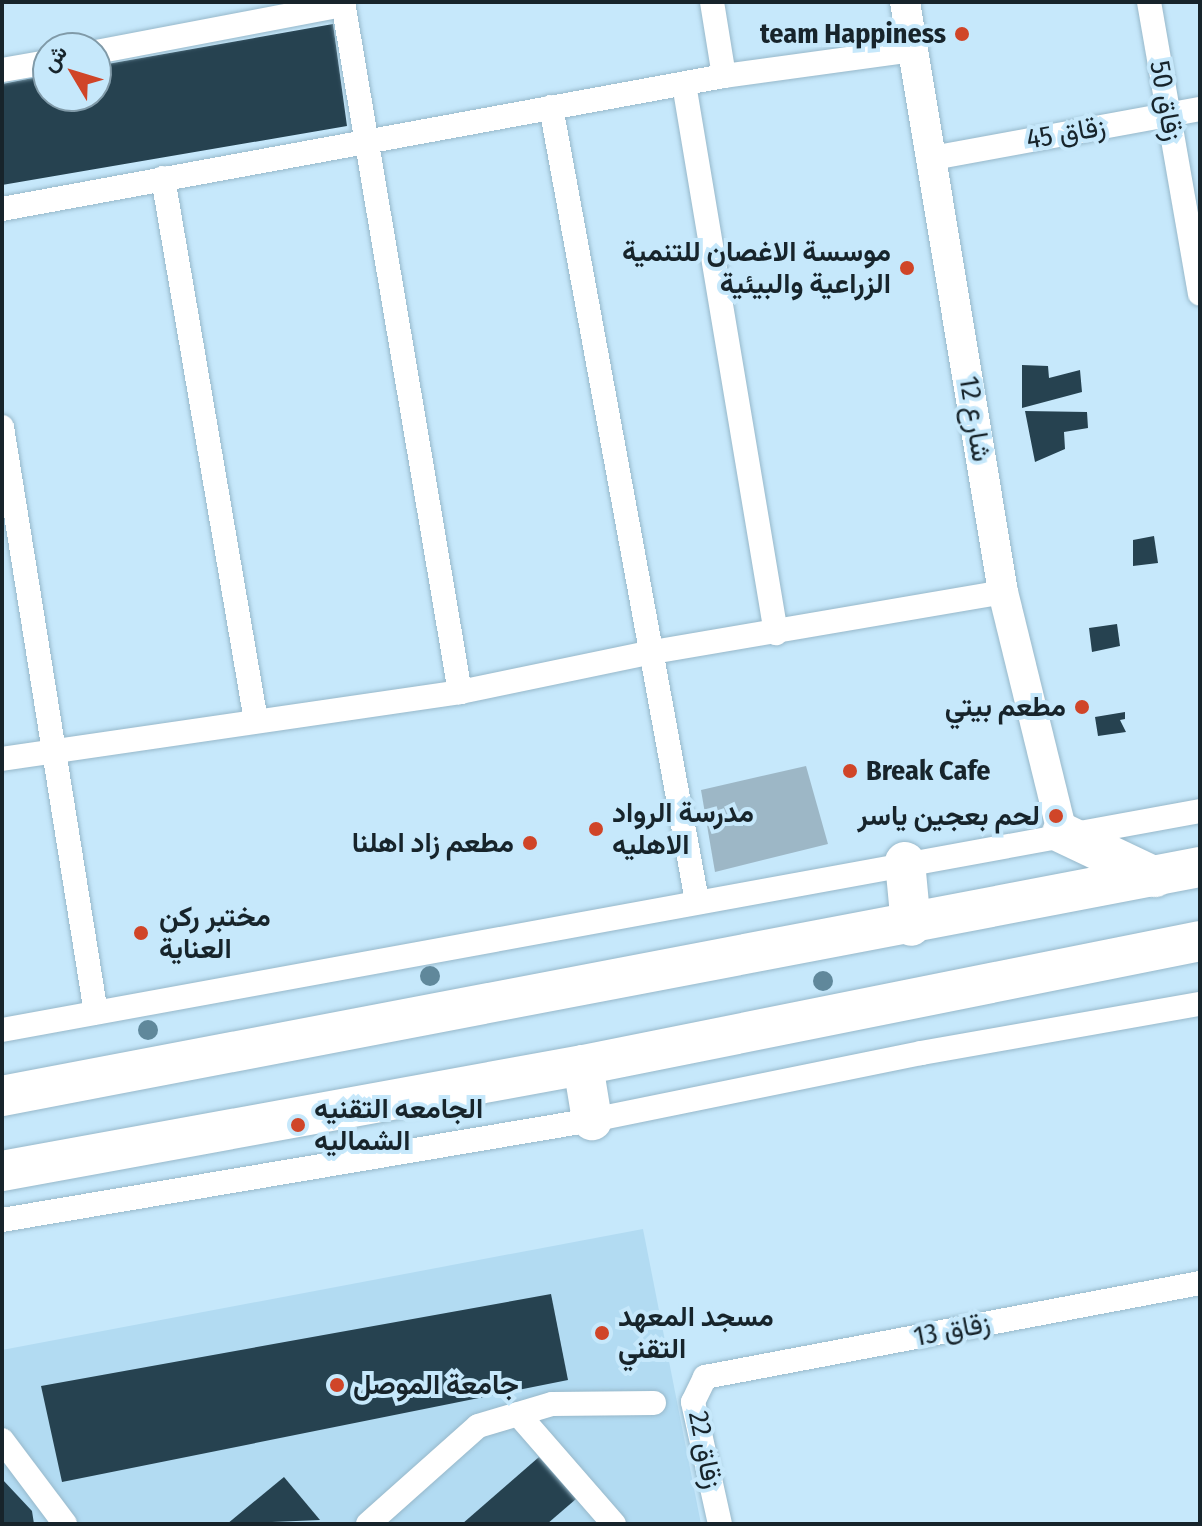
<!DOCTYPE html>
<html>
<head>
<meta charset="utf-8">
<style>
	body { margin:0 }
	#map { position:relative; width:1202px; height:1526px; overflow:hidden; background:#c6e8fb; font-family:"Fira Sans Condensed",Vazirmatn,sans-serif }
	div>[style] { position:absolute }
	.built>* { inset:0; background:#b2dbf2 }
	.green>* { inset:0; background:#9db7c6 }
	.building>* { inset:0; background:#264250 }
	.roads { filter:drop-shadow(0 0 2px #97b8ca) drop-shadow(0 0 2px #97b8ca) }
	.minor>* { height:24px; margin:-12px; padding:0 12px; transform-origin:12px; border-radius:12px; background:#fff }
	.tertiary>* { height:30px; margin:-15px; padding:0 15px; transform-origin:15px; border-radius:15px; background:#fff }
	.trunk>* { height:40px; margin:-20px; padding:0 20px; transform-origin:20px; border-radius:20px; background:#fff }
	.trees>* { width:20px; height:20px; margin:-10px; border-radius:50%; background:#60889b }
	.dots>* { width:22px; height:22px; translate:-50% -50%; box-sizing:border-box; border:4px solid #c6e8fb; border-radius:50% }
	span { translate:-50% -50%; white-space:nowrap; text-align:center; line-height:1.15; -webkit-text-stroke:8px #c6e8fb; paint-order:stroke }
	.poi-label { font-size:28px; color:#17242b; font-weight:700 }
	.right { translate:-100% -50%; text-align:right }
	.left { translate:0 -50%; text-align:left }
	.street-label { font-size:28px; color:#17242b }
	.frame { position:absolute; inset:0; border:4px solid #17242b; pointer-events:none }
	.north { position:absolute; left:32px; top:32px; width:80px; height:80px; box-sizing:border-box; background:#c6e8fb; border:2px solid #809aa8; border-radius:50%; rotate:308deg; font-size:22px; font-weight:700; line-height:32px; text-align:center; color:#17242b }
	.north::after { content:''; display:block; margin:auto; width:28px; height:36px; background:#d04528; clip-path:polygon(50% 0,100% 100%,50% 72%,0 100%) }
</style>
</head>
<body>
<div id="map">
	<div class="built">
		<div style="clip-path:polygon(643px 1229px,701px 1524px,2px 1524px,2px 1350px)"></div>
	</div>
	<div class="green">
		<div style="clip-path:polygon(806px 766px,828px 844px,715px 872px,701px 790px)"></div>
	</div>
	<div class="building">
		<div style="clip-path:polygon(333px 24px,347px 126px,2px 185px,2px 84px,48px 75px,48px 96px,96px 96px,96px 66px)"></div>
		<div style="clip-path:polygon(1022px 365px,1048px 366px,1049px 378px,1080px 370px,1082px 392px,1022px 408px)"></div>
		<div style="clip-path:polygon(1025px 411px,1087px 412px,1088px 428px,1064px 432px,1065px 449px,1035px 462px)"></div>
		<div style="clip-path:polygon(1154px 536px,1158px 563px,1133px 566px,1133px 540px)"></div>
		<div style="clip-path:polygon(1117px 624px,1120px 646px,1092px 652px,1089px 628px)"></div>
		<div style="clip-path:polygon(1125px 712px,1125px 719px,1120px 720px,1126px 732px,1098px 736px,1095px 717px)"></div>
		<div style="clip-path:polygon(551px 1294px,568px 1380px,62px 1482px,41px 1386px)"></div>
		<div style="clip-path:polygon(539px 1457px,576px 1499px,547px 1524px,462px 1524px)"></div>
		<div style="clip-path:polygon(284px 1477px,320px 1520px,227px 1524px)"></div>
		<div style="clip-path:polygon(2px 1479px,32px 1511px,34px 1524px,2px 1524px)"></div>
	</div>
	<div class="roads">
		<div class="minor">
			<div style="left:343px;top:2px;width:700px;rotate:80.38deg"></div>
			<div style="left:712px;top:2px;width:75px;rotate:80.8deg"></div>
			<div style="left:1149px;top:2px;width:296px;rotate:80.1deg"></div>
			<div style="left:96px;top:52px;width:251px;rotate:-10.8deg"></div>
			<div style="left:2px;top:70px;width:47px;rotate:-9.9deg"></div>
			<div style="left:684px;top:84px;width:557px;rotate:80.49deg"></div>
			<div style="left:551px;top:107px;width:807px;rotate:79.58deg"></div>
			<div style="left:933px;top:158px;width:271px;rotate:-10.4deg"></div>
			<div style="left:163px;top:178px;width:551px;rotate:80.28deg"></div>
			<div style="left:2px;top:209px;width:734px;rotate:-10.44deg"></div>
			<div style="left:724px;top:76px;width:191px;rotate:-7.8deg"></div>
			<div style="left:2px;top:427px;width:593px;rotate:80.89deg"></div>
			<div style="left:2px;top:759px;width:463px;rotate:-8.3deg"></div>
			<div style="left:460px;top:692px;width:197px;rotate:-11.7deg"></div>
			<div style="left:653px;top:652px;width:355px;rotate:-9.7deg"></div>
			<div style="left:2px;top:1030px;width:1218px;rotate:-10.36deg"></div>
			<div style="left:2px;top:1220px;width:598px;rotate:-9.62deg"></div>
			<div style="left:592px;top:1120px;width:336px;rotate:-11.5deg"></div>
			<div style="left:921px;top:1053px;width:283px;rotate:-10deg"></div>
			<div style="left:518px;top:1414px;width:146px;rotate:48.9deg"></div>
			<div style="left:2px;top:1440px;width:105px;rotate:53.1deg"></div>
			<div style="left:368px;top:1524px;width:147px;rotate:-41.7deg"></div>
			<div style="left:478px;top:1426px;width:77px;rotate:-16.6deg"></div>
			<div style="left:552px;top:1404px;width:102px;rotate:-0.6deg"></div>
			<div style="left:720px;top:1524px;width:125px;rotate:-102.5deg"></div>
			<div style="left:693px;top:1402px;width:28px;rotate:-64deg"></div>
			<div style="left:705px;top:1377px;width:504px;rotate:-10.75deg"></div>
		</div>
		<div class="tertiary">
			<div style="left:905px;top:2px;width:598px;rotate:80.57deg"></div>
			<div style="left:1003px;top:592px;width:248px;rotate:76.2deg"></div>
		</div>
		<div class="trunk">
			<div style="left:1062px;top:833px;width:103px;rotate:25.3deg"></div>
			<div style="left:905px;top:862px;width:64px;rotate:84.6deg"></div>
			<div style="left:583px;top:1065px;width:56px;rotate:80.7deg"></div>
			<div style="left:2px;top:1096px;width:1220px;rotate:-10.82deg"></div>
			<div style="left:2px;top:1171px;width:591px;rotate:-10.34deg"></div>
			<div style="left:583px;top:1065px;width:629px;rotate:-11.36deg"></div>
		</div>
	</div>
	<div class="trees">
		<div style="left:430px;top:976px"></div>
		<div style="left:823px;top:981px"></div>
		<div style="left:148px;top:1030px"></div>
	</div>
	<div class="dots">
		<div style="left:962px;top:34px;background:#d04528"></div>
		<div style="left:907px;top:268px;background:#d04528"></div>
		<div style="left:1082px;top:707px;background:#d04528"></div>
		<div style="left:850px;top:771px;background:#d04528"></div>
		<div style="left:1056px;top:816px;background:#d04528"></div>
		<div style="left:596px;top:829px;background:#d04528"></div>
		<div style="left:530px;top:843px;background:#d04528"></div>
		<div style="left:141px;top:933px;background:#d04528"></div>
		<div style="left:298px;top:1125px;background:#d04528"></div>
		<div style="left:602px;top:1333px;background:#d04528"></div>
		<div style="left:337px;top:1385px;background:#d04528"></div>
	</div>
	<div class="poi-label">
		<span class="right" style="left:946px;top:34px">team Happiness</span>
		<span class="right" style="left:891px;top:268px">موسسة الاغصان للتنمية<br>الزراعية والبيئية</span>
		<span class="right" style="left:1066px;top:707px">مطعم بيتي</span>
		<span class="left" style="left:866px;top:771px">Break Cafe</span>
		<span class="left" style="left:612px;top:829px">مدرسة الرواد<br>الاهليه</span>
		<span class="right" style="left:1040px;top:816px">لحم بعجين ياسر</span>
		<span class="right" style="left:514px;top:843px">مطعم زاد اهلنا</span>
		<span class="left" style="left:159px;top:933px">مختبر ركن<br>العناية</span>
		<span class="left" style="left:314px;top:1125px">الجامعه التقنيه<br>الشماليه</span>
		<span class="left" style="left:618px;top:1333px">مسجد المعهد<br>التقني</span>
		<span class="left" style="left:353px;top:1385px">جامعة الموصل</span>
	</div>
	<div class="street-label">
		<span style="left:1166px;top:101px;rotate:80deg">زقاق 50</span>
		<span style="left:1066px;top:133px;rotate:-10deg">زقاق 45</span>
		<span style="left:975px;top:419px;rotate:81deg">شارع 12</span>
		<span style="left:952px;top:1330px;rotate:-11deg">زقاق 13</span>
		<span style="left:705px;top:1450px;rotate:79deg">زقاق 22</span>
	</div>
	<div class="frame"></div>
	<div class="north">ش</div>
</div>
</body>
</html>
